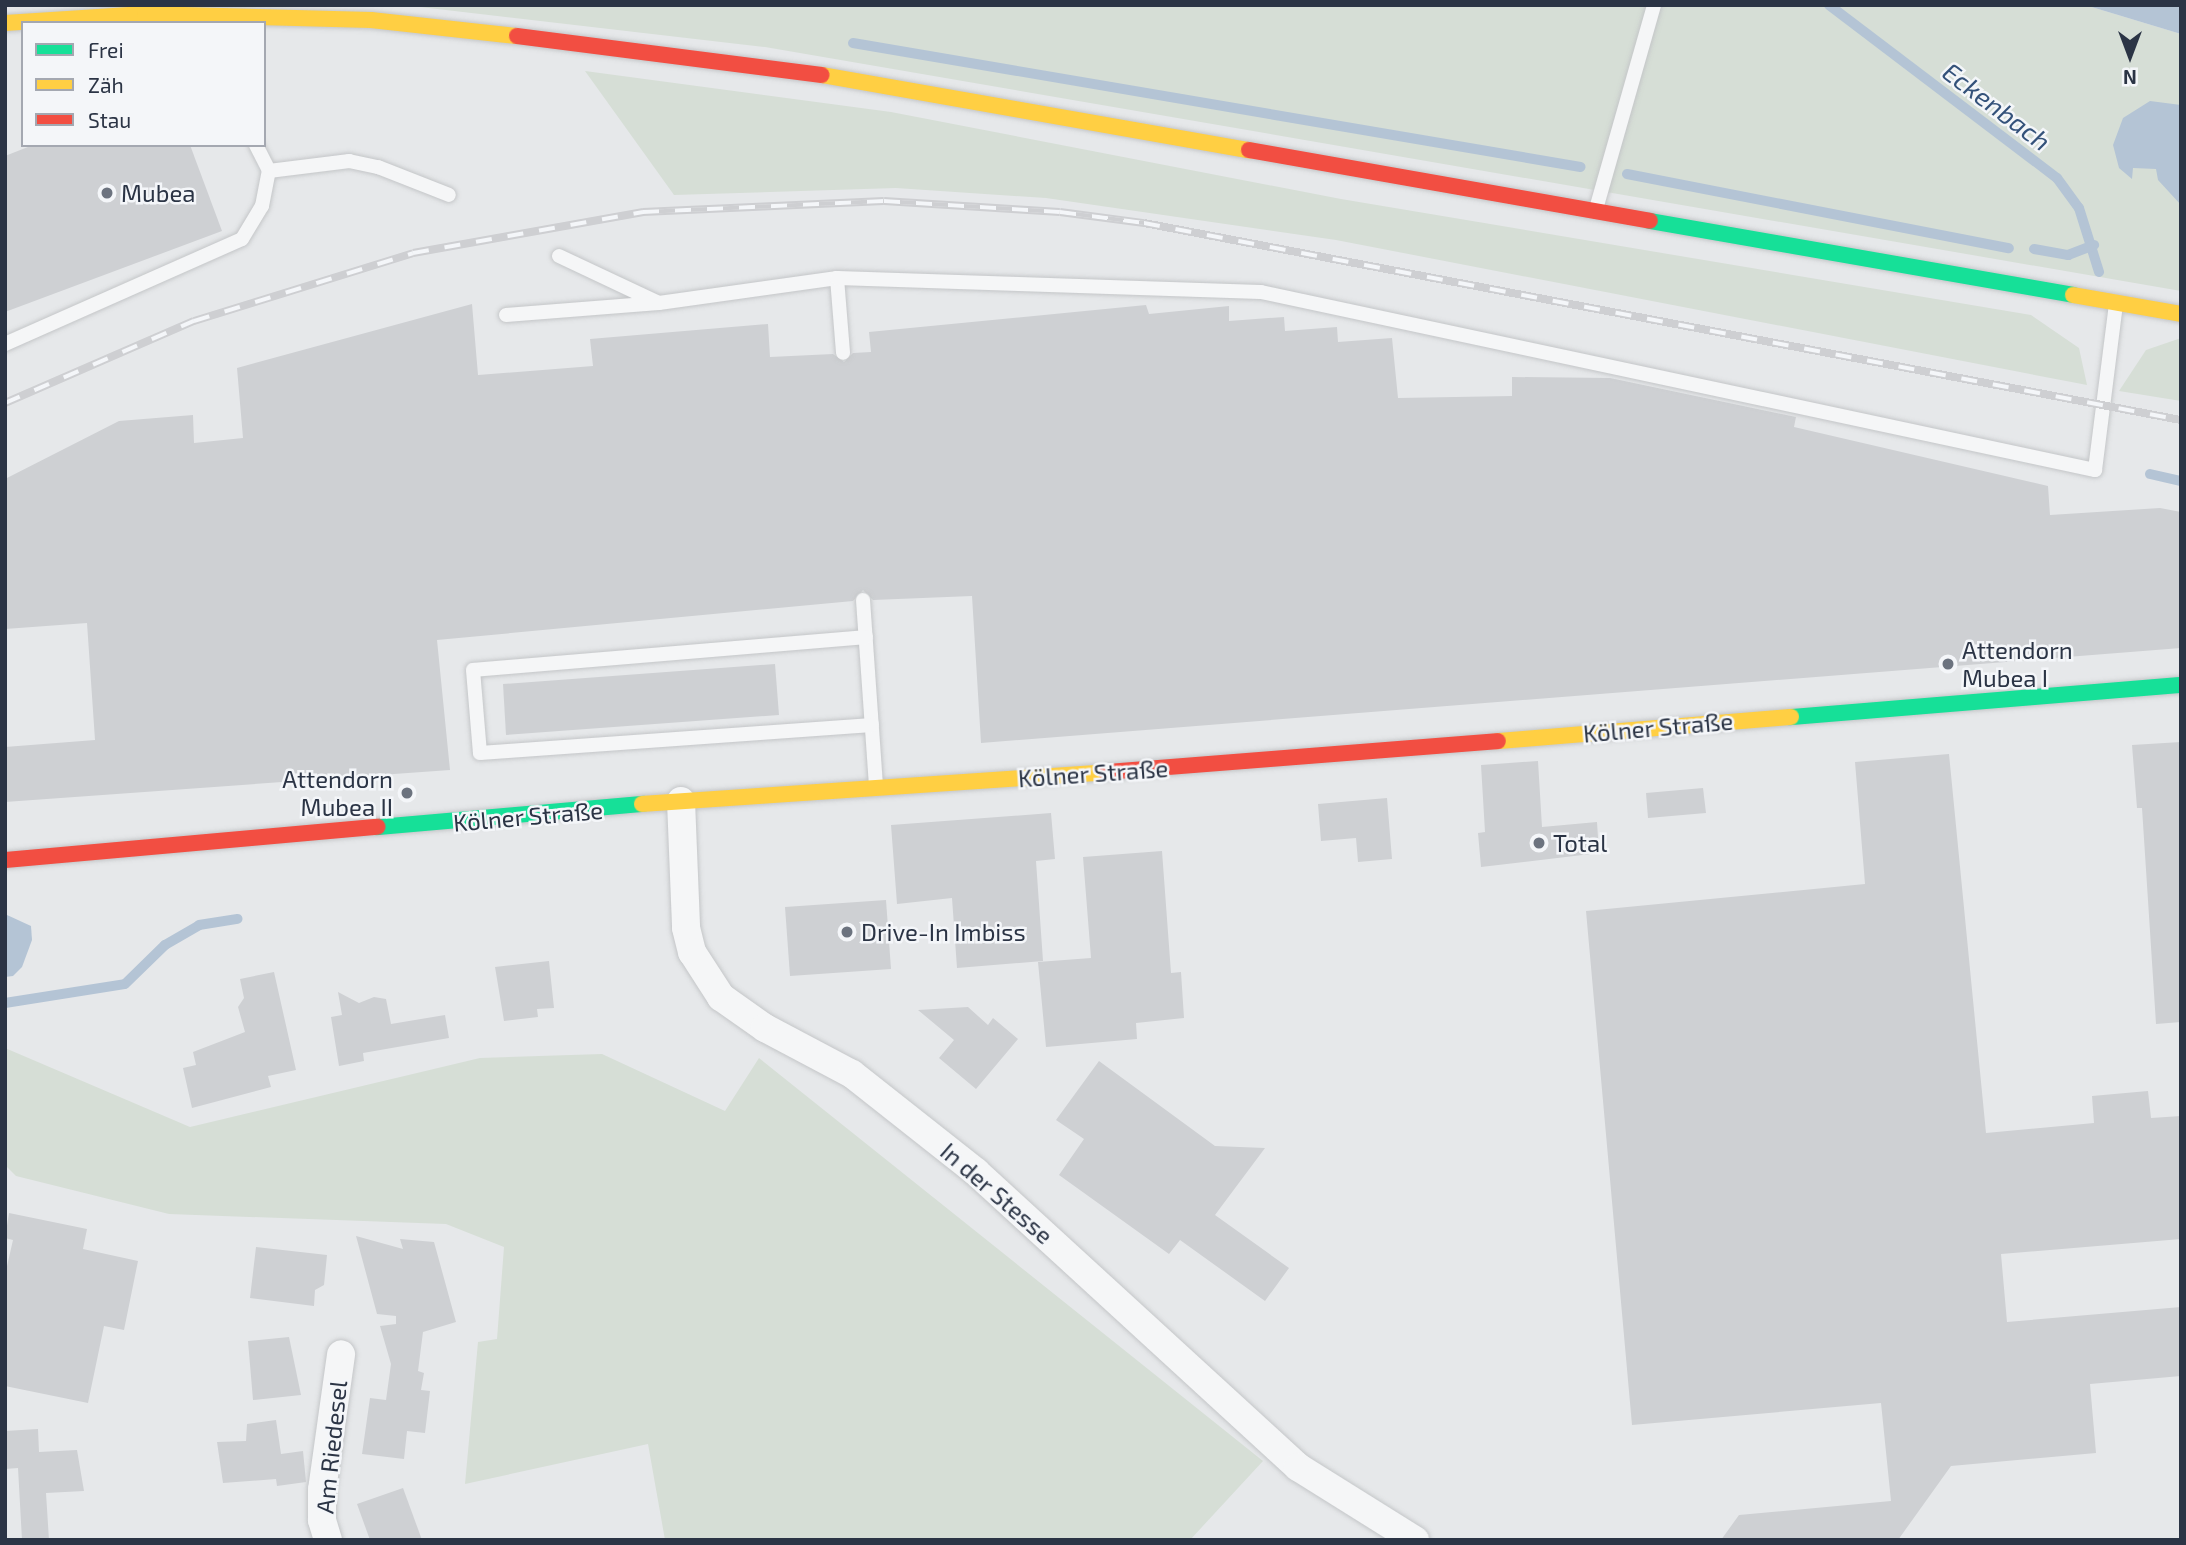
<!DOCTYPE html>
<html>
<head>
<meta charset="utf-8">
<style>
	body { margin:0 }
	#map { position:relative; width:2186px; height:1545px; overflow:hidden; background:#e6e8ea; font-family:"Exo 2",sans-serif }
	div>[style] { position:absolute }
	.green>* { inset:0; background:#d6ded6 }
	.water>* { inset:0; background:#b4c4d5 }
	.stream>* { height:10px; margin:-5px; padding:0 5px; transform-origin:5px; border-radius:5px; background:#b4c4d5 }
	.building>* { inset:0; background:#ced0d3 }
	.roads { filter:drop-shadow(0 0 2px #c4c6c8) drop-shadow(0 0 2px #c4c6c8) }
	.lane>* { height:14px; margin:-7px; padding:0 7px; transform-origin:7px; border-radius:7px; background:#f5f6f7 }
	.street>* { height:28px; margin:-14px; padding:0 14px; transform-origin:14px; border-radius:14px; background:#f5f6f7 }
	.fast>* { height:16px; margin:-8px; padding:0 8px; transform-origin:8px; border-radius:8px; background:#16e098 }
	.slow>* { height:16px; margin:-8px; padding:0 8px; transform-origin:8px; border-radius:8px; background:#ffcf43 }
	.jam>* { height:16px; margin:-8px; padding:0 8px; transform-origin:8px; border-radius:8px; background:#f24e42 }
	.rail>* { height:8px; margin-top:-4px; transform-origin:0; background:repeating-linear-gradient(90deg,#f4f6f9 0 16px,#cecfd2 0 32px); box-sizing:border-box; border-block:2px solid #cecfd2 }
	.dots>* { width:19px; height:19px; translate:-50% -50%; box-sizing:border-box; border:4px solid #f4f6f9; border-radius:50% }
	span { translate:-50% -50%; white-space:nowrap; text-align:center; line-height:1.15; -webkit-text-stroke:5px #f4f6f9; paint-order:stroke }
	.poi-label { font-size:24px; color:#2b3445 }
	.left { translate:0 -50%; text-align:left }
	.right { translate:-100% -50%; text-align:right }
	.street-label { font-size:24px; color:#2b3445 }
	.water-label { font-size:26px; color:#34527a; font-style:italic }
	.frame { position:absolute; inset:0; border:7px solid #2b3445; pointer-events:none }
	.legend { position:absolute; left:21px; top:21px; width:245px; height:126px; box-sizing:border-box; background:#f4f6f9; border:2px solid #a4a8b1; margin:0; padding:9px 12px; list-style:none; font-size:21px; color:#2b3445 }
	.legend li { display:flex; align-items:center; gap:14px; height:35px }
	.legend b { width:35px; border:2px solid #a4a8b1 }
	.north { position:absolute; left:2095px; top:21px; width:70px; height:70px; -webkit-text-stroke:5px #f4f6f9; paint-order:stroke; rotate:180deg; font-size:19px; font-weight:700; line-height:28px; text-align:center; color:#2b3445 }
	.north::after { content:''; display:block; margin:auto; width:24px; height:32px; background:#2b3445; clip-path:polygon(50% 0,100% 100%,50% 72%,0 100%) }
</style>
</head>
<body>
<div id="map">
	<div class="green">
		<div style="clip-path:polygon(403px 5px,2085px 5px,2181px 34px,2181px 291px,765px 47px)"></div>
		<div style="clip-path:polygon(585px 71px,891px 112px,1341px 199px,2031px 315px,2079px 348px,2087px 385px,1336px 240px,1046px 198px,896px 188px,674px 195px)"></div>
		<div style="clip-path:polygon(2181px 338px,2181px 401px,2119px 391px,2146px 350px)"></div>
		<div style="clip-path:polygon(5px 1048px,190px 1127px,480px 1058px,602px 1054px,725px 1111px,759px 1058px,1263px 1461px,1190px 1540px,665px 1540px,648px 1444px,465px 1484px,478px 1342px,497px 1339px,504px 1247px,446px 1224px,169px 1214px,16px 1176px,5px 1165px)"></div>
	</div>
	<div class="water">
		<div style="clip-path:polygon(2085px 5px,2181px 5px,2181px 34px)"></div>
		<div style="clip-path:polygon(2150px 101px,2181px 105px,2181px 205px,2158px 180px,2156px 169px,2133px 168px,2132px 179px,2119px 168px,2113px 145px,2123px 118px)"></div>
		<div style="clip-path:polygon(7px 915px,31px 926px,32px 940px,22px 967px,13px 976px,5px 977px)"></div>
	</div>
	<div class="stream">
		<div style="left:1829px;top:5px;width:286px;rotate:37.2deg"></div>
		<div style="left:2057px;top:178px;width:37px;rotate:54deg"></div>
		<div style="left:2079px;top:208px;width:67px;rotate:72.6deg"></div>
		<div style="left:853px;top:43px;width:738px;rotate:9.67deg"></div>
		<div style="left:1627px;top:174px;width:389px;rotate:11deg"></div>
		<div style="left:2034px;top:249px;width:35px;rotate:10deg"></div>
		<div style="left:2068px;top:255px;width:28px;rotate:-21deg"></div>
		<div style="left:2150px;top:474px;width:32px;rotate:13deg"></div>
		<div style="left:5px;top:1003px;width:121px;rotate:-9deg"></div>
		<div style="left:125px;top:984px;width:56px;rotate:-44.3deg"></div>
		<div style="left:165px;top:945px;width:39px;rotate:-30deg"></div>
		<div style="left:199px;top:925px;width:39px;rotate:-9deg"></div>
	</div>
	<div class="building">
		<div style="clip-path:polygon(33px 145px,190px 145px,222px 231px,5px 312px,5px 156px)"></div>
		<div style="clip-path:polygon(472px 304px,478px 375px,593px 366px,590px 339px,768px 324px,770px 357px,833px 354px,844px 362px,853px 353px,871px 352px,869px 332px,1146px 305px,1149px 314px,1229px 306px,1229px 321px,1284px 317px,1285px 331px,1337px 327px,1338px 342px,1392px 338px,1398px 398px,1512px 396px,1512px 377px,1610px 378px,1796px 417px,1794px 427px,2048px 486px,2050px 515px,2160px 508px,2181px 512px,2181px 648px,981px 743px,972px 596px,873px 600px,863px 590px,853px 601px,437px 640px,450px 770px,5px 802px,5px 747px,95px 740px,87px 623px,5px 629px,5px 479px,119px 421px,193px 415px,194px 443px,243px 438px,237px 368px)"></div>
		<div style="clip-path:polygon(775px 664px,779px 715px,506px 735px,503px 684px)"></div>
		<div style="clip-path:polygon(2181px 742px,2181px 1022px,2156px 1024px,2142px 808px,2137px 808px,2132px 745px)"></div>
		<div style="clip-path:polygon(1949px 754px,1986px 1133px,2094px 1123px,2092px 1096px,2148px 1091px,2151px 1118px,2181px 1116px,2181px 1239px,2001px 1254px,2007px 1322px,2181px 1307px,2181px 1376px,2090px 1384px,2096px 1453px,1951px 1466px,1898px 1540px,1721px 1540px,1739px 1515px,1891px 1501px,1881px 1403px,1632px 1425px,1586px 911px,1865px 884px,1855px 762px)"></div>
		<div style="clip-path:polygon(1538px 761px,1542px 827px,1597px 822px,1599px 853px,1481px 867px,1478px 833px,1485px 832px,1481px 765px)"></div>
		<div style="clip-path:polygon(1703px 788px,1706px 813px,1648px 818px,1646px 793px)"></div>
		<div style="clip-path:polygon(1387px 798px,1392px 859px,1358px 862px,1356px 838px,1321px 841px,1318px 804px)"></div>
		<div style="clip-path:polygon(1051px 813px,1055px 859px,1036px 861px,1043px 961px,957px 968px,952px 898px,897px 904px,891px 825px)"></div>
		<div style="clip-path:polygon(1162px 851px,1171px 973px,1181px 972px,1184px 1018px,1136px 1023px,1137px 1039px,1046px 1047px,1038px 962px,1091px 958px,1083px 857px)"></div>
		<div style="clip-path:polygon(886px 900px,891px 969px,790px 976px,785px 907px)"></div>
		<div style="clip-path:polygon(549px 961px,554px 1008px,537px 1009px,538px 1017px,504px 1021px,495px 967px)"></div>
		<div style="clip-path:polygon(274px 972px,296px 1070px,268px 1076px,271px 1087px,192px 1108px,183px 1068px,196px 1065px,193px 1052px,245px 1032px,238px 1007px,244px 998px,240px 979px)"></div>
		<div style="clip-path:polygon(338px 992px,359px 1003px,374px 997px,386px 999px,391px 1024px,445px 1015px,449px 1038px,363px 1053px,364px 1061px,339px 1066px,331px 1017px,342px 1015px)"></div>
		<div style="clip-path:polygon(968px 1007px,988px 1025px,993px 1018px,1018px 1039px,976px 1089px,939px 1058px,954px 1040px,918px 1010px)"></div>
		<div style="clip-path:polygon(1099px 1061px,1215px 1146px,1265px 1148px,1215px 1215px,1289px 1268px,1265px 1301px,1180px 1240px,1169px 1254px,1059px 1175px,1084px 1139px,1056px 1120px)"></div>
		<div style="clip-path:polygon(9px 1213px,87px 1229px,83px 1249px,138px 1261px,124px 1330px,104px 1326px,88px 1403px,5px 1386px,5px 1275px,13px 1240px,5px 1238px)"></div>
		<div style="clip-path:polygon(356px 1236px,403px 1249px,400px 1239px,434px 1242px,456px 1322px,423px 1332px,418px 1371px,424px 1373px,421px 1390px,430px 1391px,425px 1433px,407px 1431px,404px 1459px,362px 1454px,370px 1398px,386px 1400px,391px 1364px,380px 1326px,396px 1324px,396px 1316px,377px 1314px)"></div>
		<div style="clip-path:polygon(256px 1247px,327px 1255px,324px 1285px,315px 1290px,314px 1306px,250px 1298px)"></div>
		<div style="clip-path:polygon(289px 1337px,301px 1395px,253px 1400px,248px 1341px)"></div>
		<div style="clip-path:polygon(276px 1420px,281px 1454px,303px 1451px,306px 1482px,277px 1486px,276px 1479px,223px 1483px,217px 1442px,246px 1441px,247px 1424px)"></div>
		<div style="clip-path:polygon(38px 1429px,39px 1452px,77px 1450px,84px 1491px,46px 1493px,49px 1540px,22px 1540px,18px 1468px,5px 1469px,5px 1431px)"></div>
		<div style="clip-path:polygon(403px 1488px,422px 1540px,370px 1540px,357px 1504px)"></div>
	</div>
	<div class="roads">
		<div class="lane">
			<div style="left:256px;top:145px;width:29px;rotate:63deg"></div>
			<div style="left:1596px;top:209px;width:212px;rotate:-74.1deg"></div>
			<div style="left:559px;top:256px;width:110px;rotate:25.2deg"></div>
			<div style="left:837px;top:278px;width:75px;rotate:85.4deg"></div>
			<div style="left:506px;top:315px;width:153px;rotate:-4.5deg"></div>
			<div style="left:659px;top:303px;width:180px;rotate:-8deg"></div>
			<div style="left:837px;top:278px;width:424px;rotate:1.9deg"></div>
			<div style="left:1261px;top:292px;width:853px;rotate:12.05deg"></div>
			<div style="left:2095px;top:470px;width:167px;rotate:-82.8deg"></div>
			<div style="left:5px;top:344px;width:259px;rotate:-23.9deg"></div>
			<div style="left:242px;top:239px;width:39px;rotate:-59deg"></div>
			<div style="left:262px;top:206px;width:36px;rotate:-79deg"></div>
			<div style="left:269px;top:171px;width:81px;rotate:-7.1deg"></div>
			<div style="left:349px;top:161px;width:30px;rotate:12deg"></div>
			<div style="left:378px;top:167px;width:76px;rotate:21.5deg"></div>
			<div style="left:863px;top:600px;width:186px;rotate:86deg"></div>
			<div style="left:866px;top:637px;width:394px;rotate:175.2deg"></div>
			<div style="left:473px;top:670px;width:83px;rotate:85.2deg"></div>
			<div style="left:480px;top:753px;width:393px;rotate:-4.1deg"></div>
		</div>
		<div class="street">
			<div style="left:681px;top:801px;width:127px;rotate:87.7deg"></div>
			<div style="left:686px;top:928px;width:25px;rotate:76deg"></div>
			<div style="left:692px;top:952px;width:54px;rotate:57.2deg"></div>
			<div style="left:721px;top:997px;width:54px;rotate:35.2deg"></div>
			<div style="left:765px;top:1028px;width:98px;rotate:27.9deg"></div>
			<div style="left:852px;top:1074px;width:158px;rotate:38.3deg"></div>
			<div style="left:976px;top:1172px;width:437px;rotate:42.5deg"></div>
			<div style="left:1298px;top:1467px;width:138px;rotate:32deg"></div>
			<div style="left:328px;top:1540px;width:21px;rotate:-107deg"></div>
			<div style="left:322px;top:1520px;width:30px;rotate:-90deg"></div>
			<div style="left:322px;top:1490px;width:137px;rotate:-82deg"></div>
		</div>
		<div class="fast">
			<div style="left:1650px;top:221px;width:429px;rotate:9.9deg"></div>
			<div style="left:1791px;top:717px;width:391px;rotate:-4.7deg"></div>
			<div style="left:378px;top:827px;width:265px;rotate:-5deg"></div>
		</div>
		<div class="slow">
			<div style="left:5px;top:23px;width:140px;rotate:-3.7deg"></div>
			<div style="left:145px;top:14px;width:226px;rotate:1.5deg"></div>
			<div style="left:371px;top:20px;width:147px;rotate:6.3deg"></div>
			<div style="left:822px;top:75px;width:434px;rotate:10deg"></div>
			<div style="left:2073px;top:295px;width:110px;rotate:10deg"></div>
			<div style="left:1498px;top:741px;width:294px;rotate:-4.7deg"></div>
			<div style="left:642px;top:804px;width:465px;rotate:-3.9deg"></div>
		</div>
		<div class="jam">
			<div style="left:517px;top:36px;width:307px;rotate:7.3deg"></div>
			<div style="left:1249px;top:150px;width:407px;rotate:10deg"></div>
			<div style="left:1106px;top:772px;width:393px;rotate:-4.5deg"></div>
			<div style="left:5px;top:860px;width:374px;rotate:-5.1deg"></div>
		</div>
	</div>
	<div class="rail">
		<div style="left:5px;top:403px;width:206px;rotate:-23.5deg"></div>
		<div style="left:194px;top:321px;width:229px;rotate:-17.2deg"></div>
		<div style="left:413px;top:253px;width:234px;rotate:-10.1deg"></div>
		<div style="left:643px;top:212px;width:241px;rotate:-2.6deg"></div>
		<div style="left:884px;top:201px;width:176px;rotate:3.6deg"></div>
		<div style="left:1060px;top:212px;width:85px;rotate:7.5deg"></div>
		<div style="left:1144px;top:223px;width:1056px;rotate:10.76deg"></div>
	</div>
	<div class="dots">
		<div style="left:107px;top:193px;background:#6c737f"></div>
		<div style="left:1948px;top:664px;background:#6c737f"></div>
		<div style="left:407px;top:793px;background:#6c737f"></div>
		<div style="left:1539px;top:843px;background:#6c737f"></div>
		<div style="left:847px;top:932px;background:#6c737f"></div>
	</div>
	<div class="poi-label">
		<span class="left" style="left:121px;top:193px">Mubea</span>
		<span class="left" style="left:1962px;top:664px">Attendorn<br>Mubea I</span>
		<span class="right" style="left:393px;top:793px">Attendorn<br>Mubea II</span>
		<span class="left" style="left:1553px;top:843px">Total</span>
		<span class="left" style="left:861px;top:932px">Drive-In Imbiss</span>
	</div>
	<div class="street-label">
		<span style="left:1658px;top:727px;rotate:-5deg">Kölner Straße</span>
		<span style="left:1093px;top:773px;rotate:-4deg">Kölner Straße</span>
		<span style="left:528px;top:816px;rotate:-5deg">Kölner Straße</span>
		<span style="left:997px;top:1193px;rotate:41deg">In der Stesse</span>
		<span style="left:331px;top:1447px;rotate:-84deg">Am Riedesel</span>
	</div>
	<div class="water-label">
		<span style="left:1997px;top:106px;rotate:37deg">Eckenbach</span>
	</div>
	<div class="frame"></div>
	<ul class="legend">
	<li><b style="height:9px;background:#16e098"></b>Frei</li>
	<li><b style="height:9px;background:#ffcf43"></b>Zäh</li>
	<li><b style="height:9px;background:#f24e42"></b>Stau</li>
	</ul>
	<div class="north">N</div>
</div>
</body>
</html>
